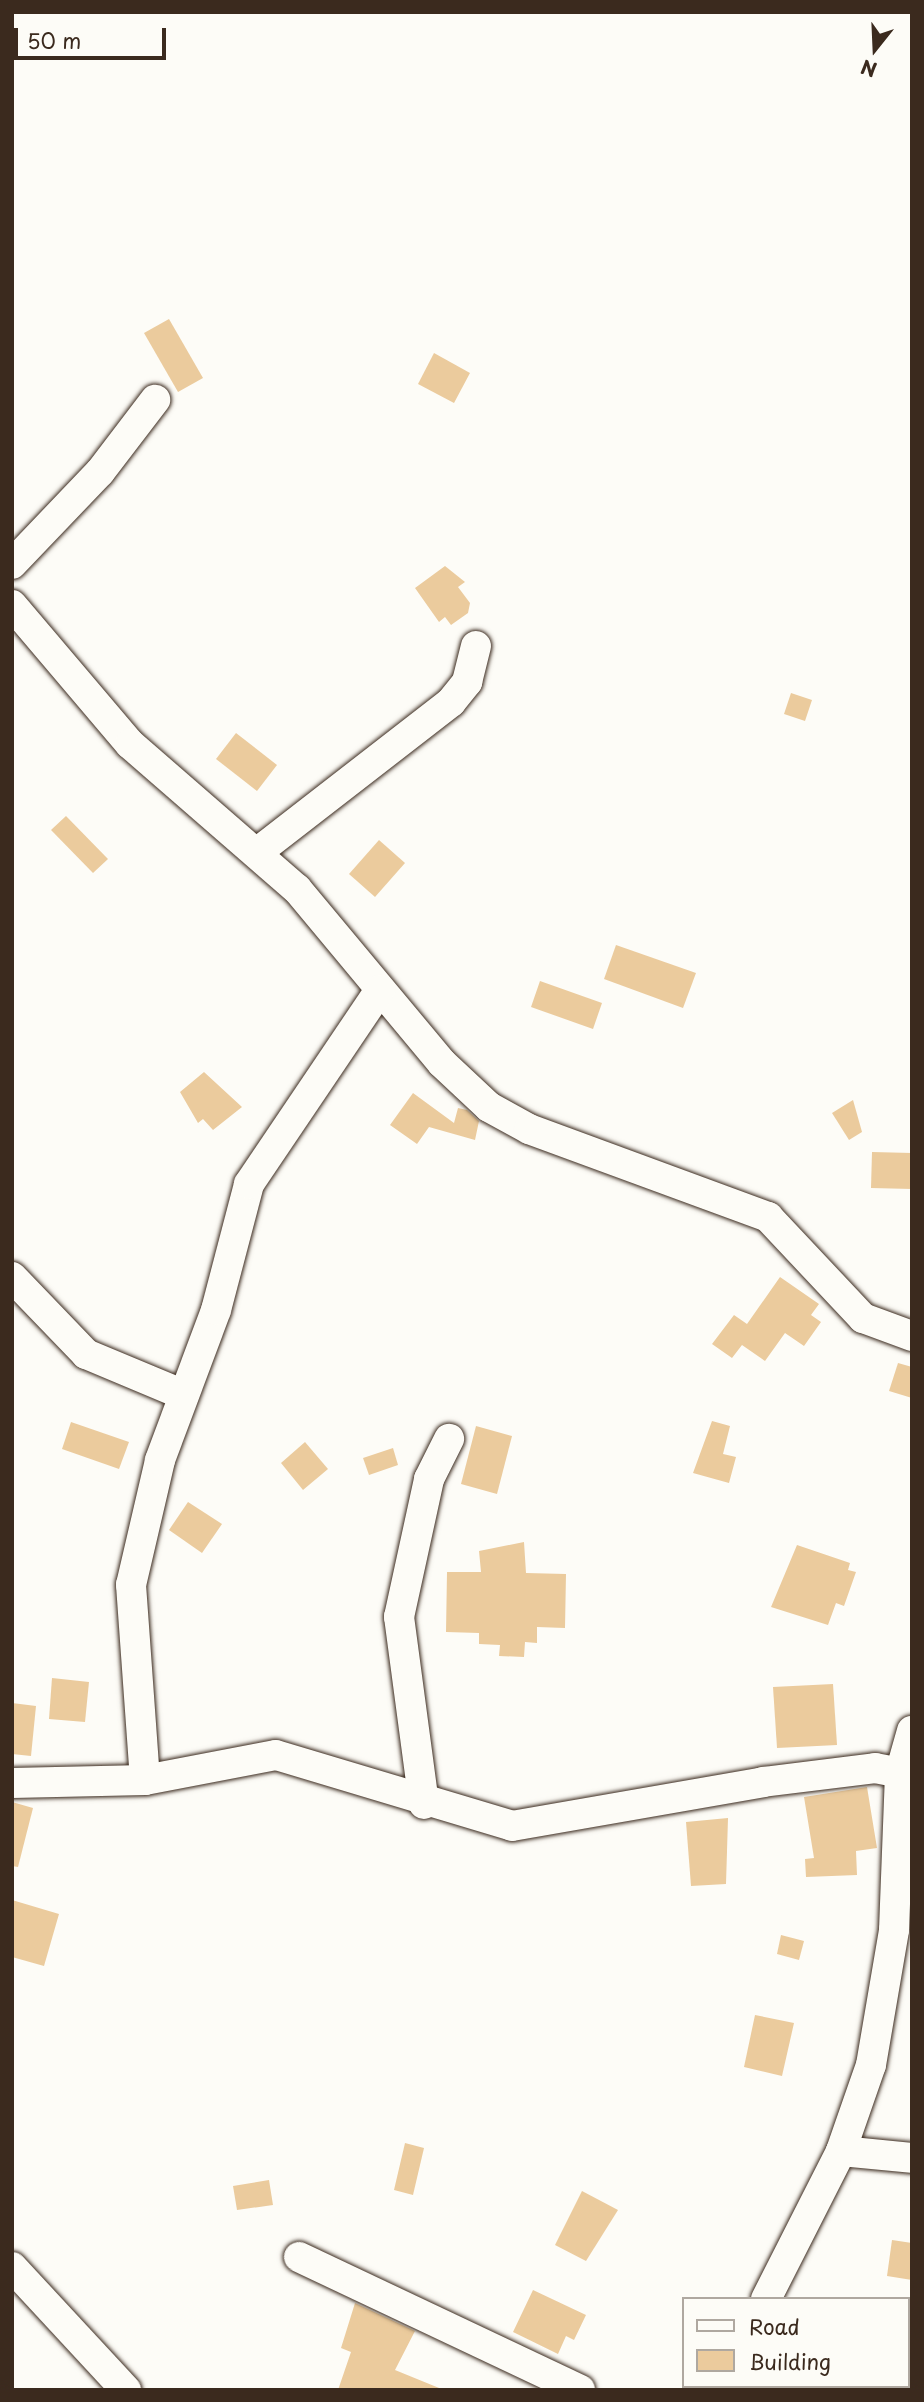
<!DOCTYPE html>
<html>
<head>
<meta charset="utf-8">
<style>
	body { margin:0 }
	#map { position:relative; width:924px; height:2402px; overflow:hidden; background:#fdfcf7; font-family:"Playpen Sans",sans-serif }
	div>[style] { position:absolute }
	.building>* { inset:0; background:#ebcb9d }
	.roads { filter:drop-shadow(0 0 2px #3b2a1e) drop-shadow(0 0 2px #3b2a1e) }
	.minor>* { height:30px; margin:-15px; padding:0 15px; transform-origin:15px; border-radius:15px; background:#fdfcf7 }
	span { translate:-50% -50%; white-space:nowrap; text-align:center; line-height:1.15; -webkit-text-stroke:6px #fdfcf7; paint-order:stroke }
	.frame { position:absolute; inset:0; border:14px solid #3b2a1e; pointer-events:none }
	.legend { position:absolute; left:682px; top:2297px; width:228px; height:91px; box-sizing:border-box; background:#fdfcf7; border:2px solid #afa8a0; margin:0; padding:9px 12px; list-style:none; font-size:21px; color:#3b2a1e }
	.legend li { display:flex; align-items:center; gap:14px; height:35px }
	.legend b { width:35px; border:2px solid #afa8a0 }
	.north { position:absolute; left:840px; top:14px; width:70px; height:70px; -webkit-text-stroke:5px #fdfcf7; paint-order:stroke; rotate:198deg; font-size:19px; font-weight:700; line-height:28px; text-align:center; color:#3b2a1e }
	.north::after { content:''; display:block; margin:auto; width:24px; height:32px; background:#3b2a1e; clip-path:polygon(50% 0,100% 100%,50% 72%,0 100%) }
	.scale { position:absolute; left:14px; top:28px; width:152px; height:32px; box-sizing:border-box; border:4px solid #3b2a1e; border-top:0; padding-left:9px; font-size:21px; line-height:24px; white-space:nowrap; color:#3b2a1e; -webkit-text-stroke:5px #fdfcf7; paint-order:stroke }
</style>
</head>
<body>
<div id="map">
	<div class="building">
		<div style="clip-path:polygon(169px 319px,203px 378px,178px 392px,144px 333px)"></div>
		<div style="clip-path:polygon(434px 353px,470px 373px,454px 403px,418px 384px)"></div>
		<div style="clip-path:polygon(445px 566px,465px 582px,458px 587px,470px 603px,468px 613px,451px 625px,445px 617px,439px 622px,415px 588px)"></div>
		<div style="clip-path:polygon(791px 693px,812px 700px,805px 721px,784px 714px)"></div>
		<div style="clip-path:polygon(236px 733px,277px 765px,257px 791px,216px 759px)"></div>
		<div style="clip-path:polygon(66px 816px,108px 859px,93px 873px,51px 830px)"></div>
		<div style="clip-path:polygon(379px 840px,405px 863px,375px 897px,349px 874px)"></div>
		<div style="clip-path:polygon(616px 945px,696px 973px,683px 1008px,604px 979px)"></div>
		<div style="clip-path:polygon(540px 981px,602px 1003px,593px 1029px,531px 1007px)"></div>
		<div style="clip-path:polygon(204px 1072px,242px 1107px,213px 1130px,203px 1119px,198px 1123px,180px 1092px)"></div>
		<div style="clip-path:polygon(413px 1093px,454px 1123px,458px 1108px,467px 1110px,479px 1121px,475px 1140px,429px 1127px,417px 1144px,390px 1125px)"></div>
		<div style="clip-path:polygon(853px 1100px,862px 1132px,849px 1140px,832px 1113px)"></div>
		<div style="clip-path:polygon(872px 1152px,912px 1153px,912px 1189px,871px 1188px)"></div>
		<div style="clip-path:polygon(780px 1277px,819px 1304px,811px 1315px,821px 1322px,804px 1346px,785px 1333px,765px 1361px,742px 1345px,732px 1358px,712px 1344px,734px 1315px,747px 1324px)"></div>
		<div style="clip-path:polygon(898px 1363px,912px 1367px,912px 1398px,889px 1391px)"></div>
		<div style="clip-path:polygon(712px 1421px,730px 1426px,723px 1454px,736px 1457px,729px 1483px,693px 1473px)"></div>
		<div style="clip-path:polygon(71px 1422px,129px 1442px,119px 1469px,62px 1449px)"></div>
		<div style="clip-path:polygon(476px 1426px,512px 1436px,497px 1494px,461px 1484px)"></div>
		<div style="clip-path:polygon(305px 1442px,328px 1469px,303px 1490px,281px 1463px)"></div>
		<div style="clip-path:polygon(393px 1448px,398px 1465px,369px 1475px,363px 1458px)"></div>
		<div style="clip-path:polygon(188px 1502px,222px 1524px,202px 1553px,169px 1530px)"></div>
		<div style="clip-path:polygon(524px 1542px,526px 1573px,566px 1574px,565px 1628px,537px 1627px,537px 1643px,525px 1642px,524px 1657px,499px 1656px,500px 1645px,479px 1644px,479px 1633px,446px 1632px,447px 1572px,481px 1572px,479px 1551px)"></div>
		<div style="clip-path:polygon(797px 1545px,850px 1563px,848px 1570px,856px 1572px,844px 1606px,836px 1603px,828px 1625px,771px 1607px)"></div>
		<div style="clip-path:polygon(52px 1678px,89px 1682px,85px 1722px,49px 1719px)"></div>
		<div style="clip-path:polygon(833px 1684px,837px 1745px,777px 1748px,773px 1687px)"></div>
		<div style="clip-path:polygon(12px 1703px,36px 1706px,31px 1756px,12px 1754px)"></div>
		<div style="clip-path:polygon(867px 1787px,877px 1848px,856px 1851px,857px 1875px,806px 1877px,805px 1859px,814px 1858px,804px 1797px)"></div>
		<div style="clip-path:polygon(12px 1802px,33px 1808px,18px 1867px,12px 1866px)"></div>
		<div style="clip-path:polygon(728px 1818px,726px 1884px,691px 1886px,686px 1822px)"></div>
		<div style="clip-path:polygon(12px 1900px,59px 1914px,44px 1966px,12px 1957px)"></div>
		<div style="clip-path:polygon(781px 1935px,804px 1941px,799px 1960px,777px 1954px)"></div>
		<div style="clip-path:polygon(755px 2015px,794px 2023px,782px 2076px,744px 2067px)"></div>
		<div style="clip-path:polygon(405px 2143px,424px 2148px,413px 2195px,394px 2190px)"></div>
		<div style="clip-path:polygon(269px 2180px,273px 2205px,237px 2210px,233px 2186px)"></div>
		<div style="clip-path:polygon(582px 2191px,618px 2210px,586px 2261px,555px 2245px)"></div>
		<div style="clip-path:polygon(892px 2240px,912px 2243px,912px 2280px,887px 2276px)"></div>
		<div style="clip-path:polygon(533px 2290px,586px 2315px,574px 2340px,566px 2336px,558px 2354px,513px 2332px)"></div>
		<div style="clip-path:polygon(355px 2303px,415px 2331px,395px 2370px,444px 2390px,338px 2390px,351px 2352px,341px 2348px)"></div>
	</div>
	<div class="roads">
		<div class="minor">
			<div style="left:12px;top:564px;width:127px;rotate:-46.3deg"></div>
			<div style="left:100px;top:472px;width:91px;rotate:-52.6deg"></div>
			<div style="left:12px;top:605px;width:182px;rotate:49.7deg"></div>
			<div style="left:130px;top:744px;width:221px;rotate:41deg"></div>
			<div style="left:297px;top:889px;width:226px;rotate:50.2deg"></div>
			<div style="left:442px;top:1063px;width:64px;rotate:43.1deg"></div>
			<div style="left:489px;top:1107px;width:46px;rotate:28.8deg"></div>
			<div style="left:529px;top:1129px;width:255px;rotate:20.2deg"></div>
			<div style="left:768px;top:1217px;width:139px;rotate:46.8deg"></div>
			<div style="left:863px;top:1318px;width:52px;rotate:20.2deg"></div>
			<div style="left:259px;top:851px;width:243px;rotate:-37.8deg"></div>
			<div style="left:451px;top:702px;width:26px;rotate:-51deg"></div>
			<div style="left:467px;top:682px;width:37px;rotate:-76deg"></div>
			<div style="left:12px;top:1277px;width:107px;rotate:46.1deg"></div>
			<div style="left:86px;top:1354px;width:106px;rotate:22.7deg"></div>
			<div style="left:145px;top:1780px;width:196px;rotate:-94.1deg"></div>
			<div style="left:131px;top:1585px;width:128px;rotate:-76.9deg"></div>
			<div style="left:160px;top:1460px;width:160px;rotate:-69.5deg"></div>
			<div style="left:216px;top:1310px;width:130px;rotate:-75.3deg"></div>
			<div style="left:249px;top:1184px;width:234px;rotate:-56deg"></div>
			<div style="left:12px;top:1783px;width:133px;rotate:-1.3deg"></div>
			<div style="left:145px;top:1780px;width:133px;rotate:-10.8deg"></div>
			<div style="left:276px;top:1755px;width:246px;rotate:16.7deg"></div>
			<div style="left:512px;top:1826px;width:255px;rotate:-9.9deg"></div>
			<div style="left:763px;top:1782px;width:113px;rotate:-7.1deg"></div>
			<div style="left:875px;top:1768px;width:25px;rotate:11deg"></div>
			<div style="left:424px;top:1804px;width:189px;rotate:-97.6deg"></div>
			<div style="left:399px;top:1617px;width:141px;rotate:-77.7deg"></div>
			<div style="left:429px;top:1479px;width:45px;rotate:-63.4deg"></div>
			<div style="left:841px;top:2151px;width:71px;rotate:5.6deg"></div>
			<div style="left:299px;top:2257px;width:311px;rotate:25.3deg"></div>
			<div style="left:12px;top:2267px;width:168px;rotate:47.2deg"></div>
			<div style="left:766px;top:2299px;width:166px;rotate:-63.1deg"></div>
			<div style="left:841px;top:2151px;width:91px;rotate:-70.8deg"></div>
			<div style="left:871px;top:2065px;width:137px;rotate:-80.3deg"></div>
			<div style="left:894px;top:1930px;width:157px;rotate:-87.8deg"></div>
			<div style="left:900px;top:1773px;width:44px;rotate:-74.1deg"></div>
			<div style="left:715px;top:2390px;width:4px;rotate:-63deg"></div>
		</div>
	</div>
	<div class="frame"></div>
	<ul class="legend">
	<li><b style="height:9px;background:#fdfcf7"></b>Road</li>
	<li><b style="height:19px;background:#ebcb9d"></b>Building</li>
	</ul>
	<div class="north">N</div>
	<div class="scale">50 m</div>
</div>
</body>
</html>
